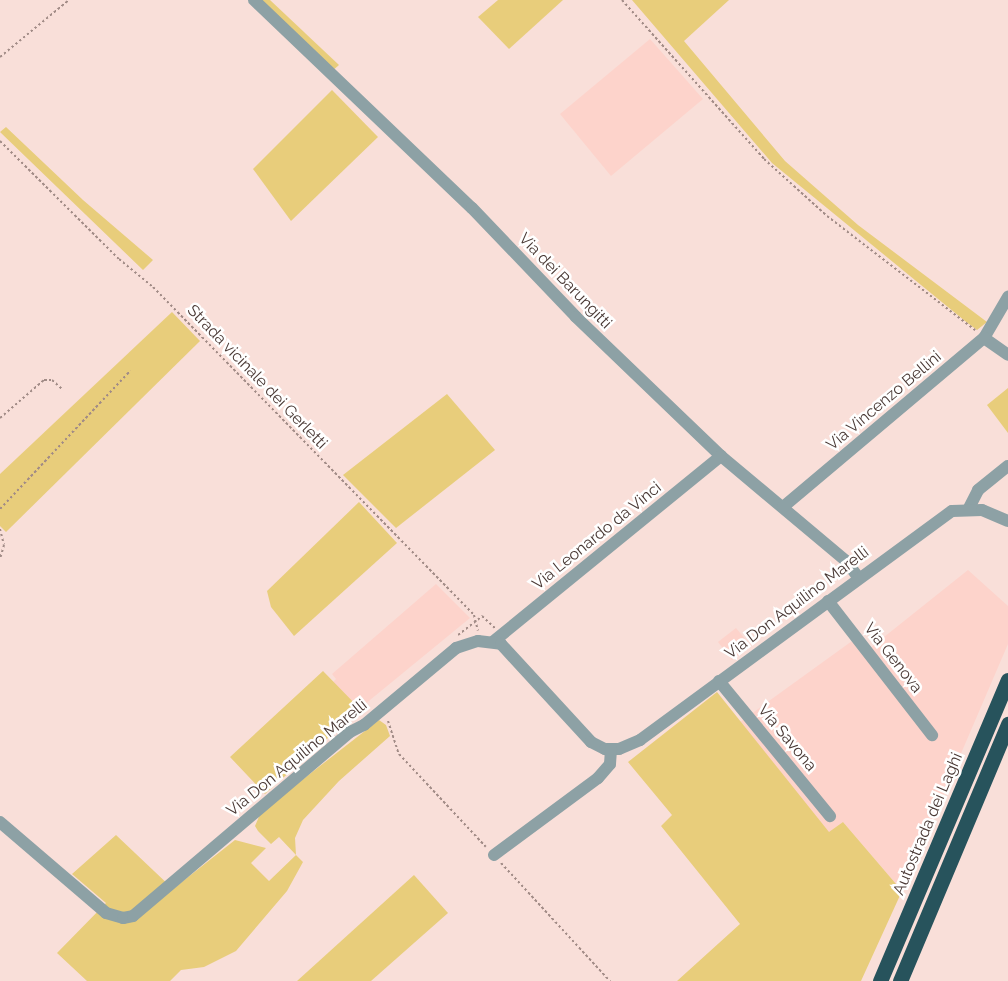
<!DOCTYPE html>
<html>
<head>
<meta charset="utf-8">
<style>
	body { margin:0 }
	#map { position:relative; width:1008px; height:981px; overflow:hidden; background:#f9dfd9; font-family:Raleway,sans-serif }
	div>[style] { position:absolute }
	.built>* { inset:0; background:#fdd3cb }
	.green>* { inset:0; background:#e8cd7b }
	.path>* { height:2px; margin-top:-1px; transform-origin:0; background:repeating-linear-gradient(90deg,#a18b86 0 2.5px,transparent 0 5px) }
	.minor>* { height:12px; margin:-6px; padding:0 6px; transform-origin:6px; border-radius:6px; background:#8da1a5 }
	.highway>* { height:15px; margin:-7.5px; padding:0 7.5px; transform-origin:7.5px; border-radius:7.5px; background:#27535c }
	span { translate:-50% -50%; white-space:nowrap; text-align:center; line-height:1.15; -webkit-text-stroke:5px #fff; paint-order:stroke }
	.street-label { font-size:16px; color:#493834 }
</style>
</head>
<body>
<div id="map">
	<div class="built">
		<div style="clip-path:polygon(650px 39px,703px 99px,611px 176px,560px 114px)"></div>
		<div style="clip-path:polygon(968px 570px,1008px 606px,1008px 644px,902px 891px,843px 822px,829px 833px,740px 722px,859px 636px,869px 649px)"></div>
		<div style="clip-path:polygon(436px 584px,470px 618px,359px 709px,333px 682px,336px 679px,332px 674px)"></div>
		<div style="clip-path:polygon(736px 628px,751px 646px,732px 660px,718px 642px)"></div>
	</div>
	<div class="green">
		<div style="clip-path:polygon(256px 0,270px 0,339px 65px,331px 72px)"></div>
		<div style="clip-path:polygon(498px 0,563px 0,509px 49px,478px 17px)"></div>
		<div style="clip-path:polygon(632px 0,729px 0,684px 41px,785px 161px,858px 225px,987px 322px,977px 330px,965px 321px,772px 163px)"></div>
		<div style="clip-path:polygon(332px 90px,378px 137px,291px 221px,253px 169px)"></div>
		<div style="clip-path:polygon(6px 127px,83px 200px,153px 260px,143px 270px,0 132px)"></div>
		<div style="clip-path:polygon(172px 312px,200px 341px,6px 532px,0 526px,0 474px)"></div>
		<div style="clip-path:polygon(1008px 388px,1008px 433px,987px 405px)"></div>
		<div style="clip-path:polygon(447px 394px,495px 450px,396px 528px,343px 475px)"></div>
		<div style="clip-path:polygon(359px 502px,397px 543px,294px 636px,271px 607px,267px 591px)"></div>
		<div style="clip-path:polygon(323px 671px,363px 712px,347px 721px,265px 794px,230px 757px)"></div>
		<div style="clip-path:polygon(717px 692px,829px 832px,843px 822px,902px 891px,861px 981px,677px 981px,740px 924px,661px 826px,672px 815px,628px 762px)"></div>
		<div style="clip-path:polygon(379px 720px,386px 725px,390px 736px,339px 781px,303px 820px,295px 838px,296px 855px,303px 862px,287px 891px,236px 951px,204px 967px,181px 970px,170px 981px,87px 981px,57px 953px,106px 903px,72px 874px,116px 835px,173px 889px,235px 840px,266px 848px,251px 863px,269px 881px,296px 855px,279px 837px,271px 844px,258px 831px,255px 826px,261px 812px)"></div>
		<div style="clip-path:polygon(414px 875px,448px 913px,371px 981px,297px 981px)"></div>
	</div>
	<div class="path">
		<div style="left:622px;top:0;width:213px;rotate:48.2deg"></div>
		<div style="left:764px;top:159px;width:85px;rotate:42.1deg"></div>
		<div style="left:827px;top:216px;width:187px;rotate:37.6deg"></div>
		<div style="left:0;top:57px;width:89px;rotate:-39.6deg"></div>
		<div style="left:0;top:141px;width:168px;rotate:44.8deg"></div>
		<div style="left:119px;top:259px;width:44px;rotate:39.5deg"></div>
		<div style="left:153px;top:287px;width:459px;rotate:45.6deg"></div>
		<div style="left:474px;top:615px;width:16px;rotate:76deg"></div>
		<div style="left:0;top:418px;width:58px;rotate:-40.8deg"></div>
		<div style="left:44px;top:380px;width:8px"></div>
		<div style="left:52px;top:380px;width:15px;rotate:42deg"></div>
		<div style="left:0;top:509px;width:190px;rotate:-46.7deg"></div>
		<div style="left:0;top:529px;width:16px;rotate:76deg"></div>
		<div style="left:4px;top:545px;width:15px;rotate:106deg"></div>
		<div style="left:458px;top:635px;width:31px;rotate:-38deg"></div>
		<div style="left:482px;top:616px;width:18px;rotate:43deg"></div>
		<div style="left:388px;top:721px;width:35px;rotate:72deg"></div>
		<div style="left:399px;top:754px;width:127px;rotate:46.9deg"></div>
		<div style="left:501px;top:863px;width:161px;rotate:47.3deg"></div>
	</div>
	<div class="minor">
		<div style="left:254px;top:0;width:301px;rotate:43.7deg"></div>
		<div style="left:472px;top:208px;width:151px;rotate:46.3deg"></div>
		<div style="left:576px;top:317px;width:201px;rotate:43.8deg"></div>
		<div style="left:721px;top:456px;width:163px;rotate:40deg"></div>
		<div style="left:846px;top:561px;width:21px;rotate:53deg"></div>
		<div style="left:984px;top:338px;width:48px;rotate:-59.7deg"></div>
		<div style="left:984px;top:338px;width:29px;rotate:35deg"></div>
		<div style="left:783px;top:507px;width:263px;rotate:-40.1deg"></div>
		<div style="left:969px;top:508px;width:20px;rotate:-63deg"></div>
		<div style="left:978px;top:490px;width:38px;rotate:-39deg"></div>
		<div style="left:828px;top:601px;width:170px;rotate:52.2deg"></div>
		<div style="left:494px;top:641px;width:293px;rotate:-39.2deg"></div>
		<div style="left:719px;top:681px;width:175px;rotate:50.6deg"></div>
		<div style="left:0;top:822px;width:140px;rotate:40.6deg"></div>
		<div style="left:106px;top:913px;width:18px;rotate:16deg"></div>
		<div style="left:123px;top:918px;width:10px;rotate:-11deg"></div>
		<div style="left:133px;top:916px;width:285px;rotate:-40.3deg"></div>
		<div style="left:350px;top:732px;width:16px;rotate:-27deg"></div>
		<div style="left:364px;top:725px;width:120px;rotate:-39.9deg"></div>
		<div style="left:456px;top:648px;width:23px;rotate:-18deg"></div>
		<div style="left:478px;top:641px;width:23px;rotate:7deg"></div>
		<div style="left:501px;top:644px;width:133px;rotate:47.4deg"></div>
		<div style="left:591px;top:742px;width:16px;rotate:27deg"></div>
		<div style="left:605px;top:749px;width:14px"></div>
		<div style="left:619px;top:749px;width:23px;rotate:-23deg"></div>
		<div style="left:640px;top:740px;width:387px;rotate:-36.3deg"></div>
		<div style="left:952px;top:511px;width:30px;rotate:-2deg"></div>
		<div style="left:982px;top:510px;width:28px;rotate:23deg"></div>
		<div style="left:494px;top:855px;width:129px;rotate:-36.5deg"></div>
		<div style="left:598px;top:778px;width:18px;rotate:-49deg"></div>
		<div style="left:610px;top:764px;width:15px;rotate:-86deg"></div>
	</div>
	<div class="highway">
		<div style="left:880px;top:981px;width:327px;rotate:-67deg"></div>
		<div style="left:900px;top:981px;width:279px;rotate:-67.2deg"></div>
	</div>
	<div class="street-label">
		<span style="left:565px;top:281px;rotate:46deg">Via dei Barungitti</span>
		<span style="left:257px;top:377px;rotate:46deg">Strada vicinale dei Gerletti</span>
		<span style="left:884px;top:401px;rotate:-40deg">Via Vincenzo Bellini</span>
		<span style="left:597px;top:536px;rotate:-39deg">Via Leonardo da Vinci</span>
		<span style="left:797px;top:603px;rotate:-37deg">Via Don Aquilino Marelli</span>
		<span style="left:893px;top:658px;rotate:52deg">Via Genova</span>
		<span style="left:787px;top:738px;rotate:50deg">Via Savona</span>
		<span style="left:297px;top:758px;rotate:-39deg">Via Don Aquilino Marelli</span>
		<span style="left:928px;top:824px;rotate:-67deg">Autostrada dei Laghi</span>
	</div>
</div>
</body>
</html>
